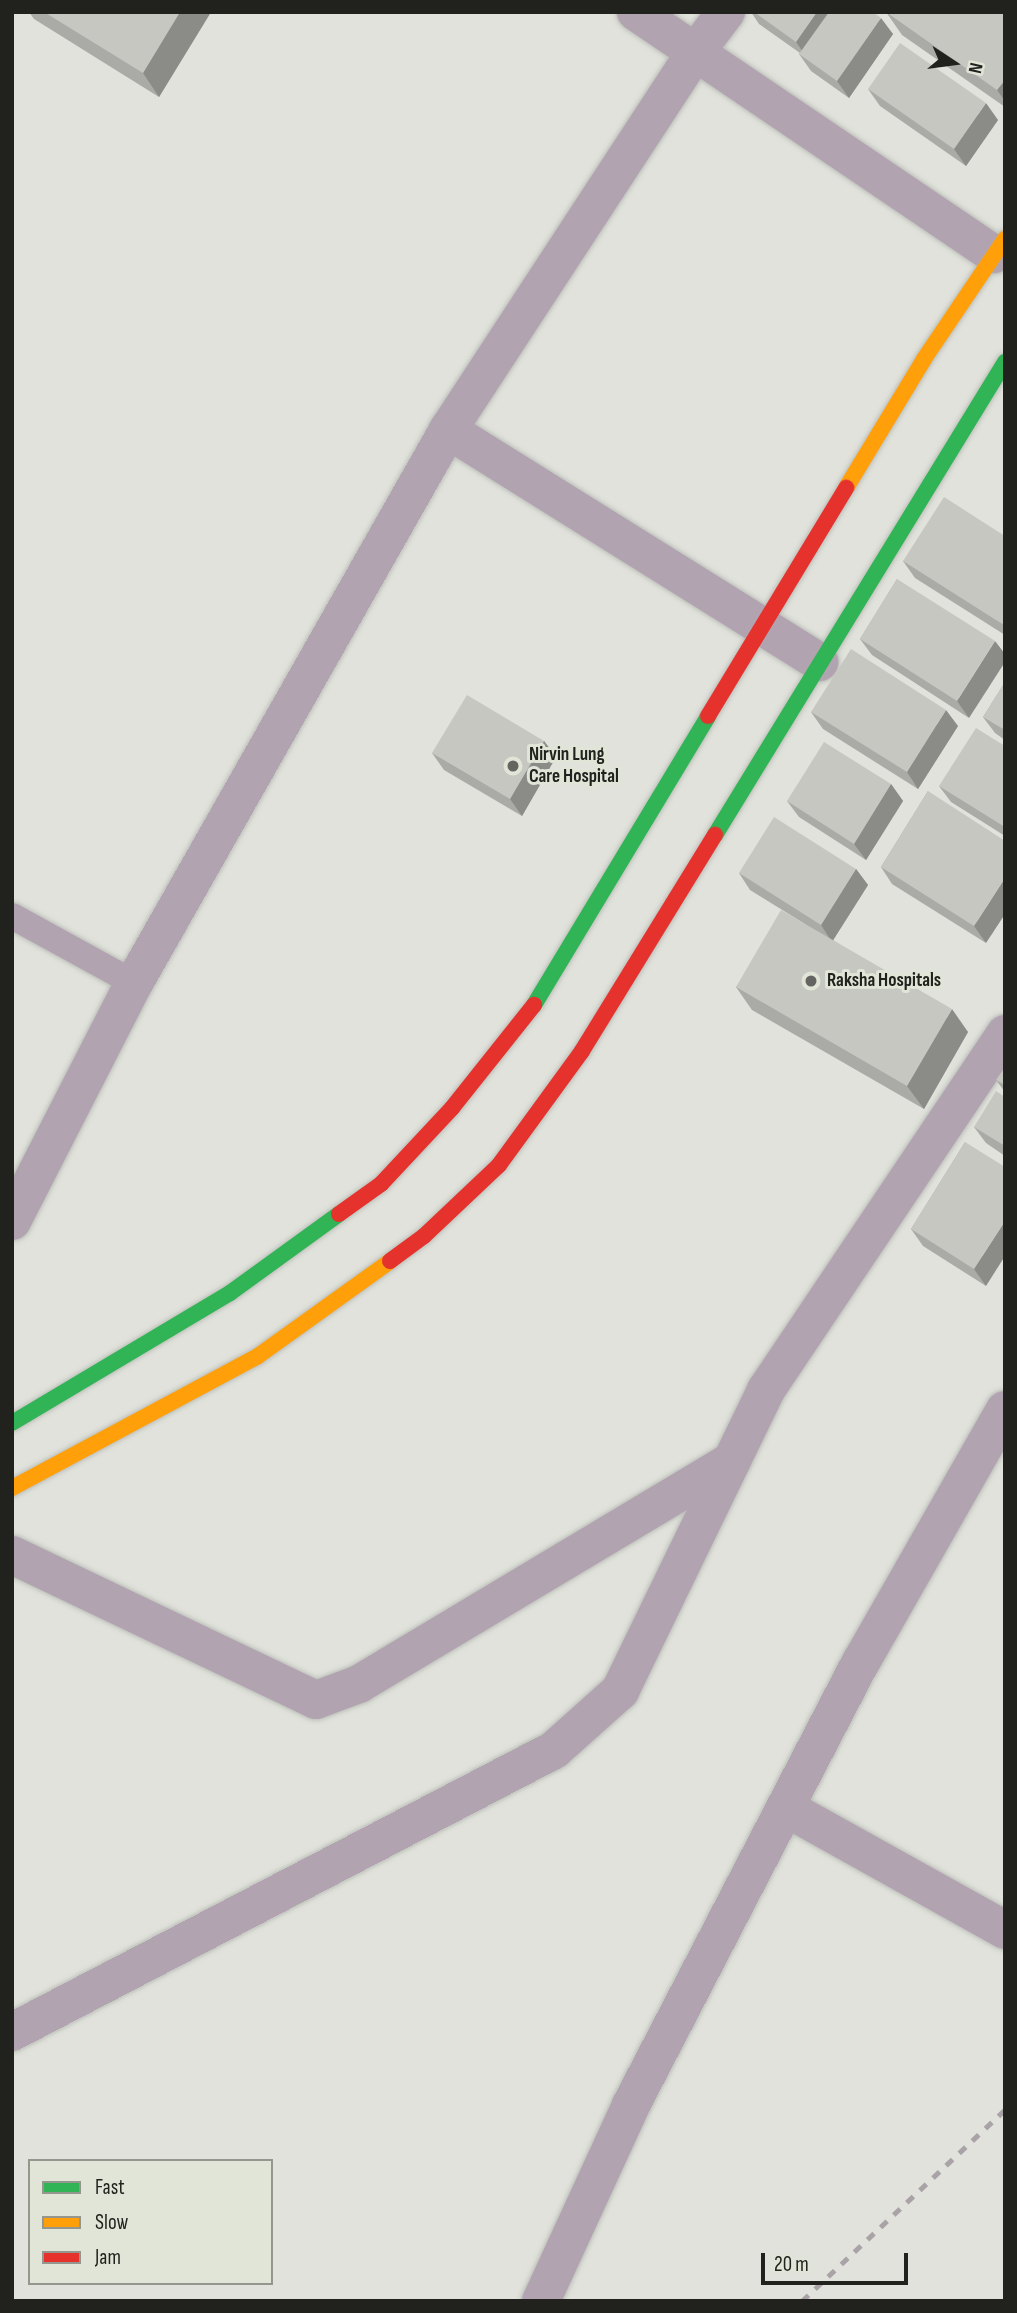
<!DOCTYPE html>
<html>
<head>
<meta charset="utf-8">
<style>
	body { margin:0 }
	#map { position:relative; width:1017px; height:2313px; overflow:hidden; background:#e0e2db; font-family:"Sofia Sans Condensed",sans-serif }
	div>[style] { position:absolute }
	.roads { filter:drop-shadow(0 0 2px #bdbfba) drop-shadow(0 0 2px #bdbfba) }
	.lane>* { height:26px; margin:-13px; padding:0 13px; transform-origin:13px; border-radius:13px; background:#b1a4b0 }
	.street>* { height:38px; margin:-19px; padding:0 19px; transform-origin:19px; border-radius:19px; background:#b1a4b0 }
	.fast>* { height:16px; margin:-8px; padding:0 8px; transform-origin:8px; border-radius:8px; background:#30b455 }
	.slow>* { height:16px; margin:-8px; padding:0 8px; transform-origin:8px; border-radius:8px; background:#ff9f0a }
	.jam>* { height:16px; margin:-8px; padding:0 8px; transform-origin:8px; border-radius:8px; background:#e5322d }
	.rail>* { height:5px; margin-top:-2.5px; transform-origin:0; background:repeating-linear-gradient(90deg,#a9a2a6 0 9px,transparent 0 18px) }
	.wall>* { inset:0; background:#aaaba6 }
	.shaded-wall>* { inset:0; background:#8b8b87 }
	.building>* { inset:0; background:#c6c7c1 }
	.dots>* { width:19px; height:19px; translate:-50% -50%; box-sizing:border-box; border:4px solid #e1e5d8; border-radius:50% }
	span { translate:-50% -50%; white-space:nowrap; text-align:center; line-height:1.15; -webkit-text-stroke:6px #e1e5d8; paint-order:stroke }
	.poi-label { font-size:19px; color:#21221d; font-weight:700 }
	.left { translate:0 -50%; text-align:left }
	.frame { position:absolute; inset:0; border:14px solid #21221d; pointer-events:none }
	.legend { position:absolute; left:28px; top:2159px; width:245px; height:126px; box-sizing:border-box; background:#e1e5d8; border:2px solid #94978d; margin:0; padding:9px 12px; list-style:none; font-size:21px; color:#21221d }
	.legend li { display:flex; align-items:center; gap:14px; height:35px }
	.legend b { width:35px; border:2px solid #94978d }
	.north { position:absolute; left:919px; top:28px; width:70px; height:70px; -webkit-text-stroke:5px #e1e5d8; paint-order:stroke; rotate:103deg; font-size:19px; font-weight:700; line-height:28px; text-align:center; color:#21221d }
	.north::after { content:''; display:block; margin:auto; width:24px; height:32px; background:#21221d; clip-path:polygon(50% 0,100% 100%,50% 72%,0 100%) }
	.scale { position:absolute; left:761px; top:2253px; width:147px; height:32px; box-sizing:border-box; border:4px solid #21221d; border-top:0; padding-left:9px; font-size:21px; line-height:24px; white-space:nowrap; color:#21221d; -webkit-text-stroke:5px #e1e5d8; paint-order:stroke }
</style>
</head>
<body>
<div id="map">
	<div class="roads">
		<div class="lane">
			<div style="left:12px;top:916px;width:139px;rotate:28.8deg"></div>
		</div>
		<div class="street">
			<div style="left:636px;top:12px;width:432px;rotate:34.1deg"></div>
			<div style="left:448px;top:430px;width:438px;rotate:32deg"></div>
			<div style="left:12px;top:1221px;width:267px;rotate:-62.9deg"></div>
			<div style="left:134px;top:983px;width:636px;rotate:-60.41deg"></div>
			<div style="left:448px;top:430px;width:449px;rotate:-56.8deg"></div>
			<div style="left:694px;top:54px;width:53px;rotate:-52.7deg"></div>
			<div style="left:12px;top:1555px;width:337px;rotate:25.5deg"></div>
			<div style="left:316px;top:1700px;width:46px;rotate:-20.4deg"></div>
			<div style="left:359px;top:1684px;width:434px;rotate:-30.9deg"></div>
			<div style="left:786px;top:1808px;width:251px;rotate:29.1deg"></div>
			<div style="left:12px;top:2032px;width:611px;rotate:-27.49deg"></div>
			<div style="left:554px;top:1750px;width:89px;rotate:-41.8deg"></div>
			<div style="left:620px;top:1691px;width:335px;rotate:-64.1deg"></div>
			<div style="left:766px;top:1390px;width:429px;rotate:-56.1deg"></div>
			<div style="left:541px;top:2301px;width:216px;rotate:-65.3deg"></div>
			<div style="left:631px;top:2105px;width:499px;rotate:-62.6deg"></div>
			<div style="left:861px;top:1662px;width:290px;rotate:-60.3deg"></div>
		</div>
		<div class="fast">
			<div style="left:715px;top:835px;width:555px;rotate:-58.49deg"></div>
			<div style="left:534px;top:1005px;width:337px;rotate:-58.9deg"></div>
			<div style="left:12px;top:1423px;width:254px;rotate:-30.8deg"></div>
			<div style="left:230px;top:1293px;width:135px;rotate:-35.9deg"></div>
		</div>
		<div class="slow">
			<div style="left:846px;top:488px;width:151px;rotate:-58.8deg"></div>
			<div style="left:924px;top:359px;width:145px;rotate:-56deg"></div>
			<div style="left:12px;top:1488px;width:279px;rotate:-28.2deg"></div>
			<div style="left:258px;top:1356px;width:163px;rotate:-35.7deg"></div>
		</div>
		<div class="jam">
			<div style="left:708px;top:716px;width:267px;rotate:-58.8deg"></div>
			<div style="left:339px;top:1214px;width:52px;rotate:-35.5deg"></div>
			<div style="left:381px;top:1184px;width:104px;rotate:-46.9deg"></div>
			<div style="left:452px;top:1108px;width:132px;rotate:-51.5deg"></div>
			<div style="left:390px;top:1261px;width:42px;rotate:-36.3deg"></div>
			<div style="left:424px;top:1236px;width:103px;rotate:-43.4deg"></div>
			<div style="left:499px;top:1165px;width:141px;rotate:-53.9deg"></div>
			<div style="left:582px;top:1051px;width:254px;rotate:-58.4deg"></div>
		</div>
	</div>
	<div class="rail">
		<div style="left:802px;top:2301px;width:279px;rotate:-43.3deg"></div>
	</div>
	<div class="wall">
		<div style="clip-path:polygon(29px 12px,211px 12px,159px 97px,34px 19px)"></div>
		<div style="clip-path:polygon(751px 12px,873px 12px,893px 34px,849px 98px,811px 71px,799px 54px,800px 53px,759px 24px)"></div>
		<div style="clip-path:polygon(886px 12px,1005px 12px,1005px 107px,902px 35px)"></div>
		<div style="clip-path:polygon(868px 89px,998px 120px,966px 166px,880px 106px)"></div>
		<div style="clip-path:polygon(1005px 536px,1005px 635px,915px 578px,903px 561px)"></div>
		<div style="clip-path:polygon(897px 579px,969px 718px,872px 655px,860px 639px)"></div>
		<div style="clip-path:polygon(1005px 682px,1005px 740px,995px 733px,983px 717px)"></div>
		<div style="clip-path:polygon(811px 712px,958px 726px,918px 789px,823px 729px)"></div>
		<div style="clip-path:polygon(544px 741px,556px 757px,522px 816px,444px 770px,432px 753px)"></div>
		<div style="clip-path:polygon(1005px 746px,1005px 836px,951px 802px,939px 786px)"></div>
		<div style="clip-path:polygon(891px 784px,903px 801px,866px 860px,799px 817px,787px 801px)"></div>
		<div style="clip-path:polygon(928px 791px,986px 943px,892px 884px,881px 867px)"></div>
		<div style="clip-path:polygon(856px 869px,868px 885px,833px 940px,968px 1032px,924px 1109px,752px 1010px,736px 987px,805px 924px,750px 890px,739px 873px)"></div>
		<div style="clip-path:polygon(1005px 1067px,1005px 1092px,996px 1080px)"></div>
		<div style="clip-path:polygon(1005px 1097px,1005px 1156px,986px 1143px,974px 1127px)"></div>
		<div style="clip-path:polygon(965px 1142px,986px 1286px,923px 1246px,911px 1229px)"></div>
	</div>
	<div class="shaded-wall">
		<div style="clip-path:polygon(180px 12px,211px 12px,159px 97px,143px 73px)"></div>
		<div style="clip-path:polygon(817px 12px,840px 12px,808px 59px,796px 42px)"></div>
		<div style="clip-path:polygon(881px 18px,893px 34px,849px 98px,837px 81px)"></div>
		<div style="clip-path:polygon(1005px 80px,1005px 101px,997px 90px)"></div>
		<div style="clip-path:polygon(986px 103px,998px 120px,966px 166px,954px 149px)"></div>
		<div style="clip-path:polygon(995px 641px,1005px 654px,1005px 662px,969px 718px,957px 701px)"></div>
		<div style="clip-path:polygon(946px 710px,958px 726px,918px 789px,907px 772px)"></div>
		<div style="clip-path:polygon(544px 741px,556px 757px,522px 816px,510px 799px)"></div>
		<div style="clip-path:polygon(891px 784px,903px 801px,866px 860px,854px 844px)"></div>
		<div style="clip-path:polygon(856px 869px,868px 885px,832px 942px,821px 925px)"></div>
		<div style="clip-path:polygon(1005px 878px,1005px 914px,986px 943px,974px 926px)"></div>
		<div style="clip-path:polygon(952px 1009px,968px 1032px,924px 1109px,907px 1086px)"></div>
		<div style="clip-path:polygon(1005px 1221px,1005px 1256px,986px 1286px,974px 1269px)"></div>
	</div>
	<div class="building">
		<div style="clip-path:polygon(44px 12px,180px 12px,143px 73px)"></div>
		<div style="clip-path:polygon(754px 12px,817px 12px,796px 42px)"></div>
		<div style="clip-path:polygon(829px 12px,873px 12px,881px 18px,837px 81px,799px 54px)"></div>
		<div style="clip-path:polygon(886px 12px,1005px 12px,1005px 80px,997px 90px)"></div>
		<div style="clip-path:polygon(900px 43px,986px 103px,954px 149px,868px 89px)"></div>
		<div style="clip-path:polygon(944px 497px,1005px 536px,1004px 625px,903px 561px)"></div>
		<div style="clip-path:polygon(897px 579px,995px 641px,957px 701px,860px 639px)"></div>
		<div style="clip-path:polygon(851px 649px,946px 710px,907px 772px,811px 712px)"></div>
		<div style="clip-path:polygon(1005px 682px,1005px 730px,983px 717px)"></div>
		<div style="clip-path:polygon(467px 695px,544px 741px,510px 799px,432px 753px)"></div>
		<div style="clip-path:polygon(976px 728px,1005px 746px,1005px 827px,939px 786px)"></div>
		<div style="clip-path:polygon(824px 742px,891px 784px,854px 844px,787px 801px)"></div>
		<div style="clip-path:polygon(928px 791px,1005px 841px,1005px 878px,974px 926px,881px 867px)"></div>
		<div style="clip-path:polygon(774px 817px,856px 869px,821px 925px,739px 873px)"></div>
		<div style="clip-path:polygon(781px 910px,952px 1009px,907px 1086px,736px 987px)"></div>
		<div style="clip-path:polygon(1005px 1067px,1005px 1085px,996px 1080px)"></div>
		<div style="clip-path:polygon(996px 1091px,1005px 1097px,1005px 1146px,974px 1127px)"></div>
		<div style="clip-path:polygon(965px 1142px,1005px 1167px,1005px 1221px,974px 1269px,911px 1229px)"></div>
	</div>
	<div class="dots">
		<div style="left:513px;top:766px;background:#646560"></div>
		<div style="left:811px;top:981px;background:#646560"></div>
	</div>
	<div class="poi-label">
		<span class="left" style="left:529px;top:766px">Nirvin Lung<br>Care Hospital</span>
		<span class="left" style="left:827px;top:981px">Raksha Hospitals</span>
	</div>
	<div class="frame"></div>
	<ul class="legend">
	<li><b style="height:9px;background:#30b455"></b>Fast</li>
	<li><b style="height:9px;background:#ff9f0a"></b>Slow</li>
	<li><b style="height:9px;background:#e5322d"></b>Jam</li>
	</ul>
	<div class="north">N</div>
	<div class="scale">20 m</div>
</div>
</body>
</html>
